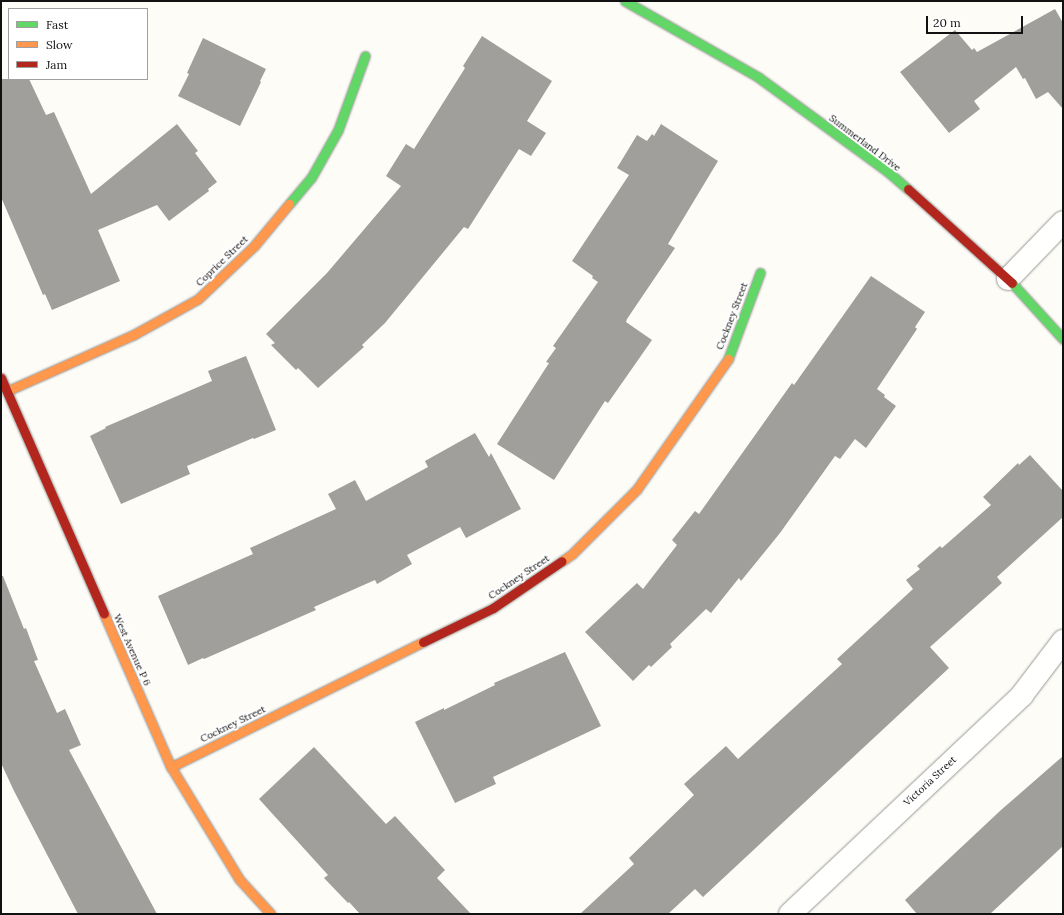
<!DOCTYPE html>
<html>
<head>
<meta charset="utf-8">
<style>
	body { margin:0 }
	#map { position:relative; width:1064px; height:915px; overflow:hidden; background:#fdfcf7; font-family:Lora,serif }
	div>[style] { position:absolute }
	.building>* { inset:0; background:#a19f9c }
	.roads { filter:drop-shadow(0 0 1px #979795) drop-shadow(0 0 1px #979795) }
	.street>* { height:22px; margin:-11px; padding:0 11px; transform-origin:11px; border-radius:11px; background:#fffffe }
	.fast>* { height:9px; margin:-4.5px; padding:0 4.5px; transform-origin:4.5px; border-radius:4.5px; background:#63d668 }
	.slow>* { height:9px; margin:-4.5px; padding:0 4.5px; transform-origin:4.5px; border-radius:4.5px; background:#ff974d }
	.jam>* { height:9px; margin:-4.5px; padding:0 4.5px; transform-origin:4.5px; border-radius:4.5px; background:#b3261e }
	span { translate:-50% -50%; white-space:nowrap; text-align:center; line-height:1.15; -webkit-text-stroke:4px #fff; paint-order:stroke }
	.street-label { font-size:10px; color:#111 }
	.frame { position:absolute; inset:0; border:2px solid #111; pointer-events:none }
	.legend { position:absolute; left:8px; top:8px; width:140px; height:72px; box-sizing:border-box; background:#fff; border:1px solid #a0a0a0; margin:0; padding:5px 7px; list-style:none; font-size:12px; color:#111 }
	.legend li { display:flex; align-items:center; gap:8px; height:20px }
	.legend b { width:20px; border:1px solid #a0a0a0 }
	.scale { position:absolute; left:926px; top:16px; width:97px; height:18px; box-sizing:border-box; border:2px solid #111; border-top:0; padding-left:5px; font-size:12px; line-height:14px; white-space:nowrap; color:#111; -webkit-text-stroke:3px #fff; paint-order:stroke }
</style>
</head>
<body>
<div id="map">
	<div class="building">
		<div style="clip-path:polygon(1055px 9px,1063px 23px,1063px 109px,1048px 92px,1036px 99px,1025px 78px,1023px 79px,1016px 67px,974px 101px,980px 109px,949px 133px,900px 72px,955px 30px,972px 50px,974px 48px,977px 52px)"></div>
		<div style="clip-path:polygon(482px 36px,552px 81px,527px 121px,546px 133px,531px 156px,519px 149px,468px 229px,464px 227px,385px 323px,362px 345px,364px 347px,318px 388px,298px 368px,296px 370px,271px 345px,275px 343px,266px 334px,327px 273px,401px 186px,386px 176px,406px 144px,414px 149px,465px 68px,463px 66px)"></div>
		<div style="clip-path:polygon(203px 38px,266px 69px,260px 81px,261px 82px,240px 126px,178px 96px,189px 74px,187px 73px)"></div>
		<div style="clip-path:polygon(1px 79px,29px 79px,46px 115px,54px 112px,91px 194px,177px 124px,198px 151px,195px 153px,217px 182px,208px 189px,209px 191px,169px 221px,157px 205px,98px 230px,120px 281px,52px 310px,45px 294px,43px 295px,1px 197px)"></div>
		<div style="clip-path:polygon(661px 124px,718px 161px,668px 244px,675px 248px,627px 319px,626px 322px,652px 340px,608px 403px,605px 401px,554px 480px,497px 444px,549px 363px,546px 362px,556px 348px,553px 346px,598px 282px,592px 278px,593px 276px,572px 261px,629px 175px,617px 168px,637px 135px,647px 141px,652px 134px,654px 136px)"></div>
		<div style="clip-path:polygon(871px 276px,925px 312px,915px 327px,917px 329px,877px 389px,885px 395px,884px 397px,896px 406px,866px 448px,855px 439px,840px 459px,835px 456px,780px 533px,741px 581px,739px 578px,711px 613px,706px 609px,670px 644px,672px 647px,651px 667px,649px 665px,633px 681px,585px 632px,637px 583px,643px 589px,677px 545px,672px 540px,695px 511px,699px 514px,792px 383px,794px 385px)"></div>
		<div style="clip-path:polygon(246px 356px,276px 430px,254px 439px,253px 438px,187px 466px,190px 474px,121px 504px,90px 436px,106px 428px,105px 427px,212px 381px,208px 371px)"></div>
		<div style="clip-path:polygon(475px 433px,489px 457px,491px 453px,521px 509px,466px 538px,460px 527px,407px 555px,412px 564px,377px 584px,375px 580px,314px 607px,316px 610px,204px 659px,203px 658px,188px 665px,158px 596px,253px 554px,250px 548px,336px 509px,328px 494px,355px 480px,366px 501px,428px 467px,425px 461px)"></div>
		<div style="clip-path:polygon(1030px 455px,1063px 491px,1063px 517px,997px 577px,1002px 583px,930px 647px,949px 668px,703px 897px,695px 889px,668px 914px,580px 914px,634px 864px,629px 858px,694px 795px,684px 784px,726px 746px,738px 759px,842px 664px,837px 659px,913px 589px,906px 580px,920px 569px,917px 566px,940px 546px,942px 548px,991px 505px,983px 497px,1018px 463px,1019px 465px)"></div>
		<div style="clip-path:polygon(1px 576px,3px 576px,24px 629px,26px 628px,38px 660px,34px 661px,57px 713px,65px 709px,81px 745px,69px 750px,157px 914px,78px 914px,14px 791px,1px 763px)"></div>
		<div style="clip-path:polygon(565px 652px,601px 726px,493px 777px,496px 784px,455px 803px,415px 722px,444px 708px,444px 710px,495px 685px,494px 683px)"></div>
		<div style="clip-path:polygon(314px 747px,386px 824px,395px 816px,445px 870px,437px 878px,471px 914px,360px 914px,349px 902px,348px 903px,324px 878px,328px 875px,259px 799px)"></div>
		<div style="clip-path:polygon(1063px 756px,1063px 846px,990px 914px,917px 914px,905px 900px,1001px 810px)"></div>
	</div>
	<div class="roads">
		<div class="street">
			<div style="left:1008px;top:279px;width:79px;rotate:-46deg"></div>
			<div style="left:790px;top:914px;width:319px;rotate:-43.3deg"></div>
			<div style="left:1022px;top:695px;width:68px;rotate:-52.8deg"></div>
		</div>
		<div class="fast">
			<div style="left:625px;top:1px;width:153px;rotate:29.7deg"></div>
			<div style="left:758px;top:77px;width:160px;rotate:36.1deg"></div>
			<div style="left:887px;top:171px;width:28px;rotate:41deg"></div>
			<div style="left:289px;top:204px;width:34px;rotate:-50deg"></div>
			<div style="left:311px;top:178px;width:55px;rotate:-60.6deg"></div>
			<div style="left:338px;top:130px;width:79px;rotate:-70deg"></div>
			<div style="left:1012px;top:283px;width:76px;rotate:47.7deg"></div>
			<div style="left:728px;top:359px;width:92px;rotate:-69.6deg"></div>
		</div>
		<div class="slow">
			<div style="left:7px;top:391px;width:138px;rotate:-24deg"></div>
			<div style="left:133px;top:335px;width:74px;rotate:-29deg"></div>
			<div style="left:198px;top:299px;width:77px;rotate:-43.4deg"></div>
			<div style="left:254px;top:246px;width:55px;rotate:-50.2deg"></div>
			<div style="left:562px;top:561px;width:12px;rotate:-35deg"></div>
			<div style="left:572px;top:554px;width:92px;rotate:-45deg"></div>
			<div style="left:637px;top:489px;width:159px;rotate:-55deg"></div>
			<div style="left:104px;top:614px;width:167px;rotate:66.4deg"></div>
			<div style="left:171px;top:767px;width:131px;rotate:58.7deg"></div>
			<div style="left:239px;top:879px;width:47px;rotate:47.6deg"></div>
			<div style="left:171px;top:767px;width:281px;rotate:-26.4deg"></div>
		</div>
		<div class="jam">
			<div style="left:908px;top:189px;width:140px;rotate:42.1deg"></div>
			<div style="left:1px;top:378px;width:257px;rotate:66.4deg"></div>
			<div style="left:423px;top:642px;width:78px;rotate:-25.9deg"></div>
			<div style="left:493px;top:608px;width:83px;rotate:-34.3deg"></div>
		</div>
	</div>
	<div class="street-label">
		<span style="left:865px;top:143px;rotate:37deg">Summerland Drive</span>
		<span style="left:222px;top:261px;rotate:-44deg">Coprice Street</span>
		<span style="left:732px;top:316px;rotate:-69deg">Cockney Street</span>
		<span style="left:519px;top:577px;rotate:-34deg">Cockney Street</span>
		<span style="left:132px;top:650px;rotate:66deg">West Avenue P 6</span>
		<span style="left:233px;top:724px;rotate:-26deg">Cockney Street</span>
		<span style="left:930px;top:781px;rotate:-43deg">Victoria Street</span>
	</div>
	<div class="frame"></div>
	<ul class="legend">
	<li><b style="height:5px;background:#63d668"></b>Fast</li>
	<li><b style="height:5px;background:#ff974d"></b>Slow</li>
	<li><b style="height:5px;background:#b3261e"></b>Jam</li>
	</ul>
	<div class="scale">20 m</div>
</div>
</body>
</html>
